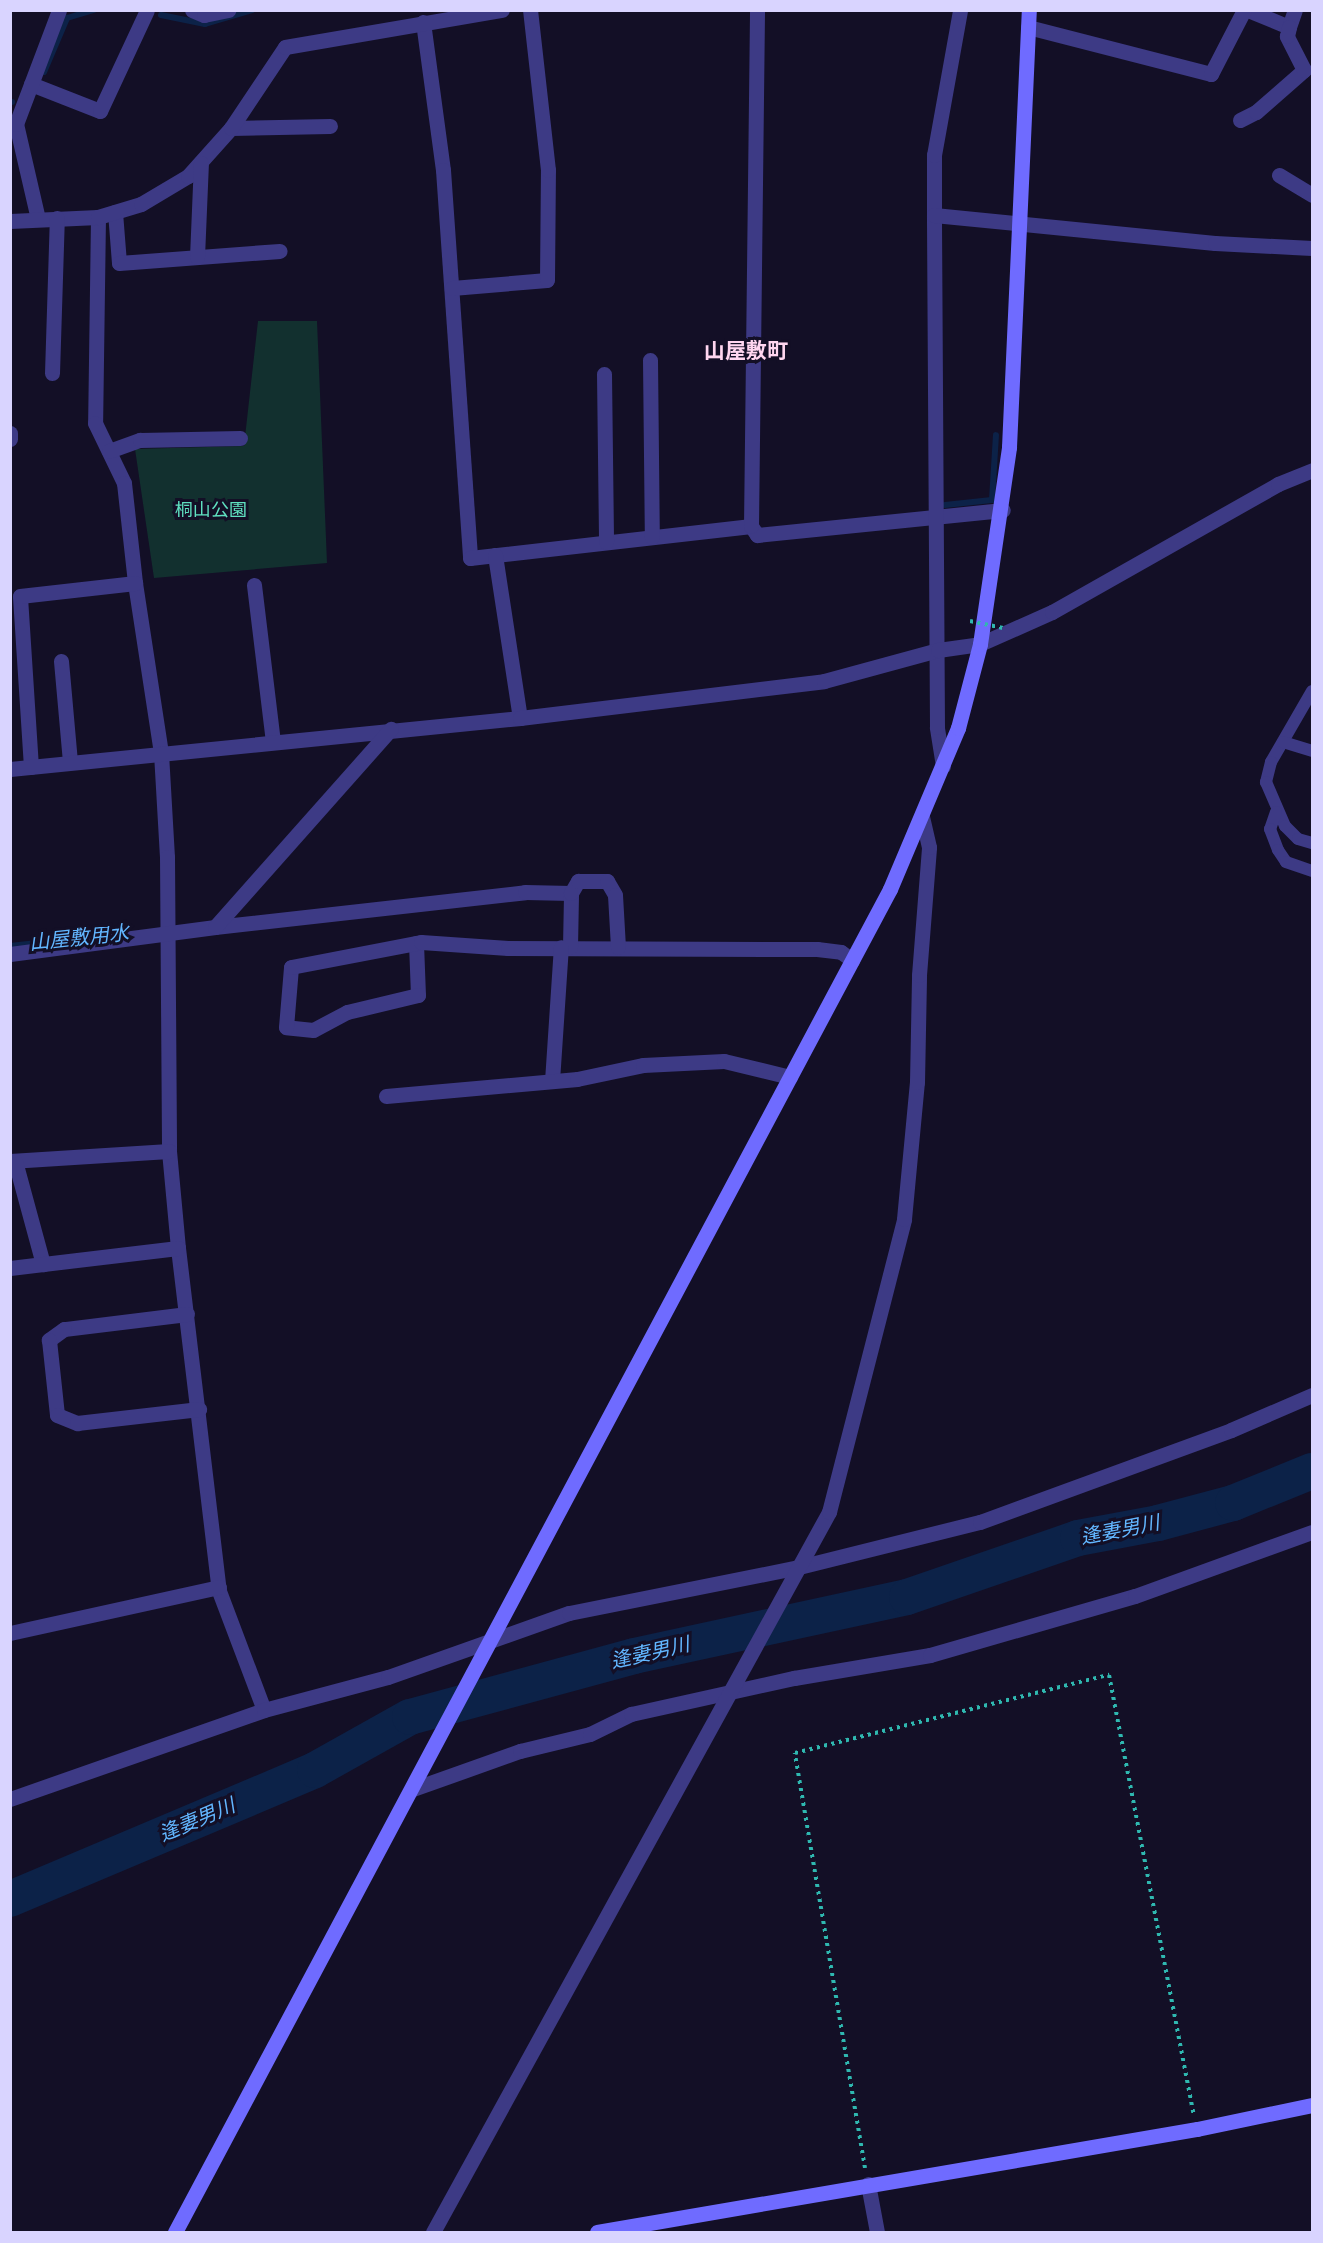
<!DOCTYPE html>
<html>
<head>
<meta charset="utf-8">
<style>
	body { margin:0 }
	#map { position:relative; width:1323px; height:2243px; overflow:hidden; background:#130f26; font-family:"DM Sans","Noto Sans JP",sans-serif }
	div>[style] { position:absolute }
	.green>* { inset:0; background:#12302f }
	.stream>* { height:6px; margin:-3px; padding:0 3px; transform-origin:3px; border-radius:3px; background:#0c2248 }
	.river>* { height:36px; margin:-18px; padding:0 18px; transform-origin:18px; border-radius:18px; background:#0c2248 }
	.path>* { height:4px; margin-top:-2px; transform-origin:0; background:repeating-linear-gradient(90deg,#2fb8b0 0 3px,transparent 0 7.5px) }
	.lane>* { height:12px; margin:-6px; padding:0 6px; transform-origin:6px; border-radius:6px; background:#3d3a85 }
	.street>* { height:15px; margin:-7.5px; padding:0 7.5px; transform-origin:7.5px; border-radius:7.5px; background:#3d3a85 }
	.secondary>* { height:15px; margin:-7.5px; padding:0 7.5px; transform-origin:7.5px; border-radius:7.5px; background:#6f6bff }
	.path-bridge>* { height:4px; margin-top:-2px; transform-origin:0; background:repeating-linear-gradient(90deg,#2fb8b0 0 3px,transparent 0 7.5px) }
	span { translate:-50% -50%; white-space:nowrap; text-align:center; line-height:1.15; -webkit-text-stroke:6px #130f26; paint-order:stroke }
	.park-label { font-size:18px; color:#5fe0c0 }
	.water-label { font-size:20px; color:#62b6ff; font-style:italic }
	.quarter-label { font-size:21px; color:#ffd6f0; font-weight:700 }
	.frame { position:absolute; inset:0; border:12px solid #d9d4ff; pointer-events:none }
</style>
</head>
<body>
<div id="map">
	<div class="green">
		<div style="clip-path:polygon(258px 321px,317px 321px,327px 563px,154px 578px,135px 449px,244px 446px)"></div>
	</div>
	<div class="stream">
		<div style="left:161px;top:15px;width:45px;rotate:11.6deg"></div>
		<div style="left:205px;top:24px;width:49px;rotate:-16.6deg"></div>
		<div style="left:44px;top:72px;width:59px;rotate:-66.9deg"></div>
		<div style="left:67px;top:18px;width:28px;rotate:-17deg"></div>
		<div style="left:10px;top:102px;width:2px"></div>
		<div style="left:945px;top:505px;width:47px;rotate:-6.1deg"></div>
		<div style="left:992px;top:500px;width:65px;rotate:-86.5deg"></div>
		<div style="left:10px;top:946px;width:45px;rotate:-6.3deg"></div>
	</div>
	<div class="river">
		<div style="left:10px;top:1899px;width:331px;rotate:-22.9deg"></div>
		<div style="left:315px;top:1770px;width:109px;rotate:-29.2deg"></div>
		<div style="left:410px;top:1717px;width:232px;rotate:-15.2deg"></div>
		<div style="left:634px;top:1656px;width:279px;rotate:-12.2deg"></div>
		<div style="left:907px;top:1597px;width:181px;rotate:-19deg"></div>
		<div style="left:1078px;top:1538px;width:81px;rotate:-10.6deg"></div>
		<div style="left:1158px;top:1523px;width:78px;rotate:-14.9deg"></div>
		<div style="left:1233px;top:1503px;width:85px;rotate:-22.1deg"></div>
	</div>
	<div class="path">
		<div style="left:865px;top:2168px;width:421px;rotate:-99.6deg"></div>
		<div style="left:795px;top:1753px;width:324px;rotate:-14deg"></div>
		<div style="left:1109px;top:1675px;width:448px;rotate:79.1deg"></div>
	</div>
	<div class="lane">
		<div style="left:1312px;top:691px;width:82px;rotate:120deg"></div>
		<div style="left:1271px;top:762px;width:21px;rotate:104deg"></div>
		<div style="left:1266px;top:782px;width:48px;rotate:66.6deg"></div>
		<div style="left:1285px;top:826px;width:18px;rotate:45deg"></div>
		<div style="left:1298px;top:839px;width:15px;rotate:16deg"></div>
		<div style="left:1283px;top:742px;width:30px;rotate:17deg"></div>
		<div style="left:1276px;top:812px;width:18px;rotate:109deg"></div>
		<div style="left:1270px;top:829px;width:22px;rotate:69deg"></div>
		<div style="left:1278px;top:850px;width:14px;rotate:56deg"></div>
		<div style="left:1286px;top:862px;width:28px;rotate:19deg"></div>
	</div>
	<div class="street">
		<div style="left:192px;top:10px;width:13px;rotate:23deg"></div>
		<div style="left:204px;top:15px;width:25px;rotate:-12deg"></div>
		<div style="left:1248px;top:10px;width:44px;rotate:22.5deg"></div>
		<div style="left:1289px;top:27px;width:18px;rotate:-71deg"></div>
		<div style="left:423px;top:22px;width:149px;rotate:82.3deg"></div>
		<div style="left:443px;top:170px;width:389px;rotate:86deg"></div>
		<div style="left:470px;top:558px;width:283px;rotate:-6.5deg"></div>
		<div style="left:751px;top:526px;width:11px;rotate:56deg"></div>
		<div style="left:757px;top:535px;width:247px;rotate:-5.8deg"></div>
		<div style="left:1028px;top:27px;width:189px;rotate:14.4deg"></div>
		<div style="left:1211px;top:74px;width:72px;rotate:-62.7deg"></div>
		<div style="left:31px;top:84px;width:74px;rotate:21.4deg"></div>
		<div style="left:100px;top:111px;width:111px;rotate:-65deg"></div>
		<div style="left:1240px;top:120px;width:18px;rotate:-27deg"></div>
		<div style="left:1256px;top:112px;width:64px;rotate:-41.2deg"></div>
		<div style="left:1304px;top:70px;width:38px;rotate:-117deg"></div>
		<div style="left:1287px;top:36px;width:9px;rotate:-77deg"></div>
		<div style="left:231px;top:128px;width:99px;rotate:-1.2deg"></div>
		<div style="left:1279px;top:175px;width:39px;rotate:31deg"></div>
		<div style="left:115px;top:212px;width:51px;rotate:85.5deg"></div>
		<div style="left:119px;top:263px;width:161px;rotate:-4.3deg"></div>
		<div style="left:934px;top:215px;width:60px;rotate:-90deg"></div>
		<div style="left:934px;top:155px;width:147px;rotate:-79.8deg"></div>
		<div style="left:98px;top:217px;width:206px;rotate:90.8deg"></div>
		<div style="left:95px;top:423px;width:67px;rotate:64.2deg"></div>
		<div style="left:124px;top:483px;width:101px;rotate:83.7deg"></div>
		<div style="left:135px;top:583px;width:172px;rotate:81.3deg"></div>
		<div style="left:161px;top:753px;width:104px;rotate:86.7deg"></div>
		<div style="left:167px;top:857px;width:294px;rotate:89.6deg"></div>
		<div style="left:169px;top:1151px;width:97px;rotate:84.7deg"></div>
		<div style="left:178px;top:1248px;width:345px;rotate:83.2deg"></div>
		<div style="left:219px;top:1591px;width:127px;rotate:69.3deg"></div>
		<div style="left:38px;top:219px;width:98px;rotate:-103deg"></div>
		<div style="left:16px;top:124px;width:122px;rotate:-69.3deg"></div>
		<div style="left:10px;top:221px;width:88px;rotate:-2.6deg"></div>
		<div style="left:98px;top:217px;width:45px;rotate:-16.8deg"></div>
		<div style="left:141px;top:204px;width:55px;rotate:-30.8deg"></div>
		<div style="left:188px;top:176px;width:64px;rotate:-48.1deg"></div>
		<div style="left:231px;top:128px;width:97px;rotate:-56.3deg"></div>
		<div style="left:285px;top:47px;width:220px;rotate:-9.7deg"></div>
		<div style="left:197px;top:257px;width:94px;rotate:-87.6deg"></div>
		<div style="left:452px;top:288px;width:95px;rotate:-4.8deg"></div>
		<div style="left:547px;top:280px;width:110px;rotate:-89.5deg"></div>
		<div style="left:548px;top:170px;width:161px;rotate:-96.4deg"></div>
		<div style="left:650px;top:360px;width:177px;rotate:89.4deg"></div>
		<div style="left:52px;top:373px;width:155px;rotate:-88.2deg"></div>
		<div style="left:604px;top:374px;width:168px;rotate:89.3deg"></div>
		<div style="left:10px;top:433px;width:6px;rotate:90deg"></div>
		<div style="left:109px;top:451px;width:33px;rotate:-20deg"></div>
		<div style="left:140px;top:440px;width:100px;rotate:-1.1deg"></div>
		<div style="left:751px;top:526px;width:516px;rotate:-89.33deg"></div>
		<div style="left:495px;top:555px;width:165px;rotate:81.3deg"></div>
		<div style="left:254px;top:585px;width:157px;rotate:83.1deg"></div>
		<div style="left:61px;top:661px;width:101px;rotate:84.9deg"></div>
		<div style="left:943px;top:766px;width:39px;rotate:-99deg"></div>
		<div style="left:937px;top:727px;width:512px;rotate:-90.34deg"></div>
		<div style="left:934px;top:215px;width:282px;rotate:5.7deg"></div>
		<div style="left:1215px;top:243px;width:97px;rotate:3deg"></div>
		<div style="left:31px;top:767px;width:171px;rotate:-93.7deg"></div>
		<div style="left:20px;top:596px;width:116px;rotate:-6.4deg"></div>
		<div style="left:10px;top:769px;width:513px;rotate:-5.71deg"></div>
		<div style="left:520px;top:718px;width:306px;rotate:-6.9deg"></div>
		<div style="left:824px;top:681px;width:118px;rotate:-15.2deg"></div>
		<div style="left:938px;top:650px;width:42px;rotate:-8.1deg"></div>
		<div style="left:980px;top:644px;width:79px;rotate:-24deg"></div>
		<div style="left:1052px;top:612px;width:260px;rotate:-29.5deg"></div>
		<div style="left:1278px;top:484px;width:37px;rotate:-22deg"></div>
		<div style="left:215px;top:927px;width:312px;rotate:-6.4deg"></div>
		<div style="left:525px;top:892px;width:46px;rotate:1.2deg"></div>
		<div style="left:416px;top:943px;width:52px;rotate:87.8deg"></div>
		<div style="left:418px;top:995px;width:73px;rotate:166.5deg"></div>
		<div style="left:347px;top:1012px;width:38px;rotate:152deg"></div>
		<div style="left:313px;top:1030px;width:27px;rotate:-174deg"></div>
		<div style="left:286px;top:1027px;width:60px;rotate:-85.2deg"></div>
		<div style="left:291px;top:967px;width:132px;rotate:-10.9deg"></div>
		<div style="left:421px;top:942px;width:87px;rotate:3.9deg"></div>
		<div style="left:508px;top:948px;width:309px;rotate:0.2deg"></div>
		<div style="left:817px;top:949px;width:24px;rotate:7deg"></div>
		<div style="left:841px;top:952px;width:14px;rotate:36deg"></div>
		<div style="left:570px;top:947px;width:54px;rotate:-88.9deg"></div>
		<div style="left:571px;top:893px;width:14px;rotate:-60deg"></div>
		<div style="left:578px;top:881px;width:29px"></div>
		<div style="left:607px;top:881px;width:16px;rotate:60deg"></div>
		<div style="left:615px;top:895px;width:52px;rotate:86.7deg"></div>
		<div style="left:10px;top:954px;width:207px;rotate:-7.5deg"></div>
		<div style="left:215px;top:927px;width:265px;rotate:-48.4deg"></div>
		<div style="left:552px;top:1081px;width:134px;rotate:-86.2deg"></div>
		<div style="left:386px;top:1096px;width:192px;rotate:-5.1deg"></div>
		<div style="left:577px;top:1079px;width:67px;rotate:-12deg"></div>
		<div style="left:643px;top:1065px;width:81px;rotate:-2.8deg"></div>
		<div style="left:724px;top:1061px;width:68px;rotate:13.6deg"></div>
		<div style="left:10px;top:1161px;width:159px;rotate:-3.6deg"></div>
		<div style="left:15px;top:1161px;width:107px;rotate:74.8deg"></div>
		<div style="left:10px;top:1268px;width:169px;rotate:-6.8deg"></div>
		<div style="left:187px;top:1314px;width:124px;rotate:173deg"></div>
		<div style="left:64px;top:1329px;width:19px;rotate:144deg"></div>
		<div style="left:49px;top:1340px;width:75px;rotate:83.9deg"></div>
		<div style="left:57px;top:1415px;width:22px;rotate:22deg"></div>
		<div style="left:77px;top:1423px;width:123px;rotate:-6.5deg"></div>
		<div style="left:10px;top:1633px;width:214px;rotate:-12.4deg"></div>
		<div style="left:413px;top:1789px;width:114px;rotate:-19.6deg"></div>
		<div style="left:520px;top:1751px;width:72px;rotate:-13.7deg"></div>
		<div style="left:590px;top:1734px;width:46px;rotate:-26deg"></div>
		<div style="left:631px;top:1714px;width:167px;rotate:-12.5deg"></div>
		<div style="left:794px;top:1678px;width:138px;rotate:-9.6deg"></div>
		<div style="left:930px;top:1655px;width:213px;rotate:-16.1deg"></div>
		<div style="left:1135px;top:1596px;width:188px;rotate:-19.9deg"></div>
		<div style="left:10px;top:1799px;width:269px;rotate:-19.3deg"></div>
		<div style="left:264px;top:1710px;width:128px;rotate:-14.9deg"></div>
		<div style="left:388px;top:1677px;width:192px;rotate:-19.5deg"></div>
		<div style="left:569px;top:1613px;width:235px;rotate:-11.3deg"></div>
		<div style="left:799px;top:1567px;width:187px;rotate:-14deg"></div>
		<div style="left:980px;top:1522px;width:267px;rotate:-20.1deg"></div>
		<div style="left:1231px;top:1430px;width:88px;rotate:-23.4deg"></div>
		<div style="left:868px;top:2184px;width:49px;rotate:79.4deg"></div>
		<div style="left:433px;top:2232px;width:822px;rotate:-61.19deg"></div>
		<div style="left:829px;top:1512px;width:302px;rotate:-75.6deg"></div>
		<div style="left:904px;top:1219px;width:138px;rotate:-84.6deg"></div>
		<div style="left:917px;top:1082px;width:107px;rotate:-88.9deg"></div>
		<div style="left:919px;top:975px;width:128px;rotate:-85.5deg"></div>
		<div style="left:929px;top:847px;width:31px;rotate:-103deg"></div>
	</div>
	<div class="secondary">
		<div style="left:175px;top:2232px;width:1521px;rotate:-61.97deg"></div>
		<div style="left:890px;top:889px;width:175px;rotate:-67.1deg"></div>
		<div style="left:958px;top:728px;width:87px;rotate:-75.3deg"></div>
		<div style="left:980px;top:644px;width:199px;rotate:-81.6deg"></div>
		<div style="left:1009px;top:447px;width:437px;rotate:-87.4deg"></div>
		<div style="left:597px;top:2232px;width:609px;rotate:-9.74deg"></div>
		<div style="left:1197px;top:2129px;width:117px;rotate:-11.8deg"></div>
	</div>
	<div class="path-bridge">
		<div style="left:970px;top:621px;width:35px;rotate:12deg"></div>
	</div>
	<div class="park-label">
		<span style="left:211px;top:510px">桐山公園</span>
	</div>
	<div class="water-label">
		<span style="left:79px;top:938px;rotate:-6deg">山屋敷用水</span>
		<span style="left:1120px;top:1530px;rotate:-11deg">逢妻男川</span>
		<span style="left:650px;top:1653px;rotate:-13deg">逢妻男川</span>
		<span style="left:197px;top:1820px;rotate:-23deg">逢妻男川</span>
	</div>
	<div class="quarter-label">
		<span style="left:746px;top:351px">山屋敷町</span>
	</div>
	<div class="frame"></div>
</div>
</body>
</html>
